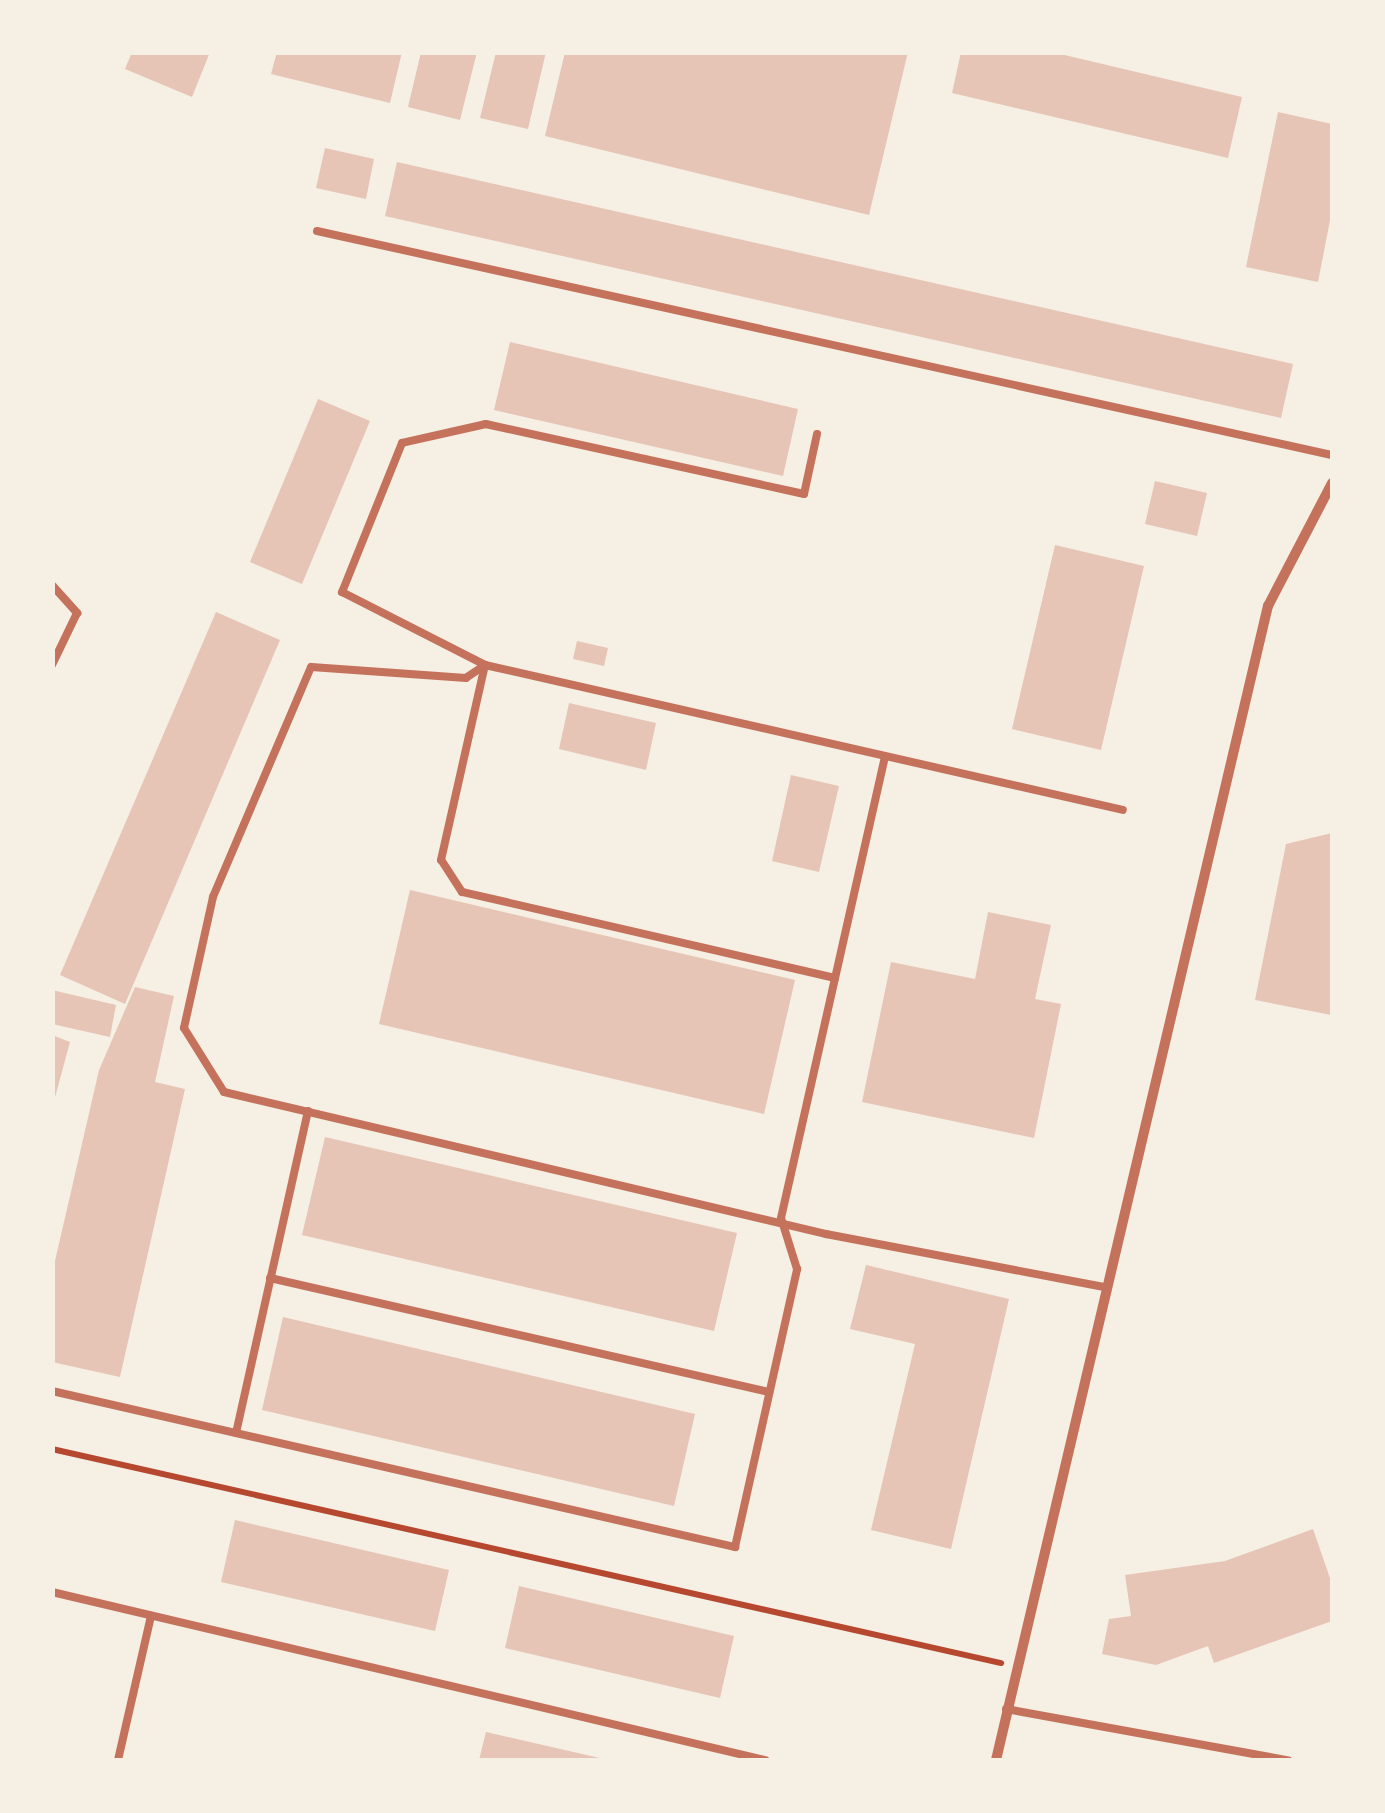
<!DOCTYPE html>
<html>
<head>
<meta charset="utf-8">
<style>
	body { margin:0 }
	#map { position:relative; width:1385px; height:1813px; overflow:hidden; background:#f6efe4; font-family:Overpass,sans-serif }
	div>[style] { position:absolute }
	.building>* { inset:0; background:#e6c5b7 }
	.path>* { height:6px; margin:-3px; padding:0 3px; transform-origin:3px; border-radius:3px; background:#b5482f }
	.service>* { height:8px; margin:-4px; padding:0 4px; transform-origin:4px; border-radius:4px; background:#c5725c }
	.minor>* { height:10px; margin:-5px; padding:0 5px; transform-origin:5px; border-radius:5px; background:#c5725c }
	span { translate:-50% -50%; white-space:nowrap; text-align:center; line-height:1.15; -webkit-text-stroke:8px #f6efe4; paint-order:stroke }
	.frame { position:absolute; inset:0; border:55px solid #f6efe4; pointer-events:none }
</style>
</head>
<body>
<div id="map">
	<div class="building">
		<div style="clip-path:polygon(132px 52px,210px 52px,192px 97px,125px 69px)"></div>
		<div style="clip-path:polygon(277px 52px,402px 52px,390px 103px,271px 74px)"></div>
		<div style="clip-path:polygon(421px 52px,477px 52px,460px 120px,408px 107px)"></div>
		<div style="clip-path:polygon(496px 52px,546px 52px,528px 129px,480px 118px)"></div>
		<div style="clip-path:polygon(565px 52px,908px 52px,869px 215px,545px 136px)"></div>
		<div style="clip-path:polygon(961px 52px,1052px 52px,1242px 97px,1228px 158px,952px 93px)"></div>
		<div style="clip-path:polygon(1278px 112px,1332px 124px,1332px 210px,1318px 282px,1246px 267px)"></div>
		<div style="clip-path:polygon(325px 148px,374px 159px,366px 199px,316px 188px)"></div>
		<div style="clip-path:polygon(397px 162px,1293px 364px,1281px 418px,385px 216px)"></div>
		<div style="clip-path:polygon(510px 342px,798px 409px,783px 476px,494px 410px)"></div>
		<div style="clip-path:polygon(318px 399px,370px 421px,302px 584px,250px 562px)"></div>
		<div style="clip-path:polygon(1155px 481px,1207px 493px,1197px 536px,1145px 524px)"></div>
		<div style="clip-path:polygon(1055px 545px,1144px 566px,1101px 750px,1012px 729px)"></div>
		<div style="clip-path:polygon(216px 612px,280px 640px,125px 1004px,60px 975px)"></div>
		<div style="clip-path:polygon(577px 641px,608px 648px,604px 666px,573px 659px)"></div>
		<div style="clip-path:polygon(569px 703px,656px 723px,646px 770px,559px 749px)"></div>
		<div style="clip-path:polygon(791px 775px,839px 786px,819px 872px,772px 861px)"></div>
		<div style="clip-path:polygon(1332px 833px,1331px 1015px,1255px 1000px,1286px 844px)"></div>
		<div style="clip-path:polygon(410px 890px,795px 980px,764px 1114px,379px 1024px)"></div>
		<div style="clip-path:polygon(988px 912px,1051px 925px,1035px 999px,1061px 1004px,1034px 1138px,862px 1102px,891px 962px,975px 979px)"></div>
		<div style="clip-path:polygon(135px 987px,174px 996px,155px 1082px,185px 1089px,120px 1377px,52px 1362px,52px 1274px,99px 1070px)"></div>
		<div style="clip-path:polygon(52px 990px,116px 1005px,110px 1037px,52px 1024px)"></div>
		<div style="clip-path:polygon(52px 1035px,70px 1042px,54px 1101px,52px 1101px)"></div>
		<div style="clip-path:polygon(325px 1137px,737px 1233px,714px 1331px,302px 1235px)"></div>
		<div style="clip-path:polygon(866px 1265px,1009px 1299px,951px 1549px,871px 1530px,915px 1344px,850px 1329px)"></div>
		<div style="clip-path:polygon(283px 1317px,695px 1414px,674px 1506px,262px 1410px)"></div>
		<div style="clip-path:polygon(235px 1520px,449px 1570px,435px 1631px,221px 1582px)"></div>
		<div style="clip-path:polygon(1313px 1529px,1332px 1584px,1332px 1621px,1214px 1663px,1208px 1646px,1156px 1665px,1102px 1654px,1109px 1619px,1131px 1616px,1125px 1575px,1225px 1561px)"></div>
		<div style="clip-path:polygon(519px 1586px,734px 1636px,720px 1698px,505px 1648px)"></div>
		<div style="clip-path:polygon(486px 1732px,604px 1759px,604px 1760px,479px 1760px)"></div>
	</div>
	<div class="path">
		<div style="left:52px;top:1449px;width:973px;rotate:12.71deg"></div>
	</div>
	<div class="service">
		<div style="left:317px;top:231px;width:1039px;rotate:12.45deg"></div>
		<div style="left:817px;top:434px;width:61px;rotate:102.2deg"></div>
		<div style="left:804px;top:494px;width:326px;rotate:-167.6deg"></div>
		<div style="left:486px;top:424px;width:86px;rotate:167.3deg"></div>
		<div style="left:402px;top:443px;width:161px;rotate:111.9deg"></div>
		<div style="left:342px;top:592px;width:161px;rotate:27deg"></div>
		<div style="left:485px;top:665px;width:23px;rotate:146deg"></div>
		<div style="left:466px;top:678px;width:155px;rotate:-175.9deg"></div>
		<div style="left:311px;top:667px;width:250px;rotate:113.1deg"></div>
		<div style="left:213px;top:897px;width:134px;rotate:102.5deg"></div>
		<div style="left:184px;top:1028px;width:75px;rotate:58deg"></div>
		<div style="left:224px;top:1092px;width:619px;rotate:13.27deg"></div>
		<div style="left:826px;top:1234px;width:287px;rotate:10.8deg"></div>
		<div style="left:52px;top:585px;width:38px;rotate:48deg"></div>
		<div style="left:77px;top:613px;width:58px;rotate:115.7deg"></div>
		<div style="left:835px;top:978px;width:383px;rotate:-167deg"></div>
		<div style="left:462px;top:892px;width:38px;rotate:-123deg"></div>
		<div style="left:441px;top:860px;width:200px;rotate:-77.3deg"></div>
		<div style="left:485px;top:665px;width:654px;rotate:12.8deg"></div>
		<div style="left:270px;top:1278px;width:512px;rotate:12.87deg"></div>
		<div style="left:52px;top:1391px;width:701px;rotate:12.87deg"></div>
		<div style="left:735px;top:1547px;width:285px;rotate:-77.4deg"></div>
		<div style="left:797px;top:1269px;width:53px;rotate:-107.4deg"></div>
		<div style="left:781px;top:1218px;width:473px;rotate:-77.3deg"></div>
		<div style="left:236px;top:1433px;width:330px;rotate:-77.4deg"></div>
		<div style="left:52px;top:1592px;width:733px;rotate:13.26deg"></div>
		<div style="left:1006px;top:1709px;width:287px;rotate:10.3deg"></div>
		<div style="left:118px;top:1760px;width:148px;rotate:-77.1deg"></div>
	</div>
	<div class="minor">
		<div style="left:996px;top:1760px;width:1186px;rotate:-76.74deg"></div>
		<div style="left:1268px;top:606px;width:139px;rotate:-62.5deg"></div>
	</div>
	<div class="frame"></div>
</div>
</body>
</html>
